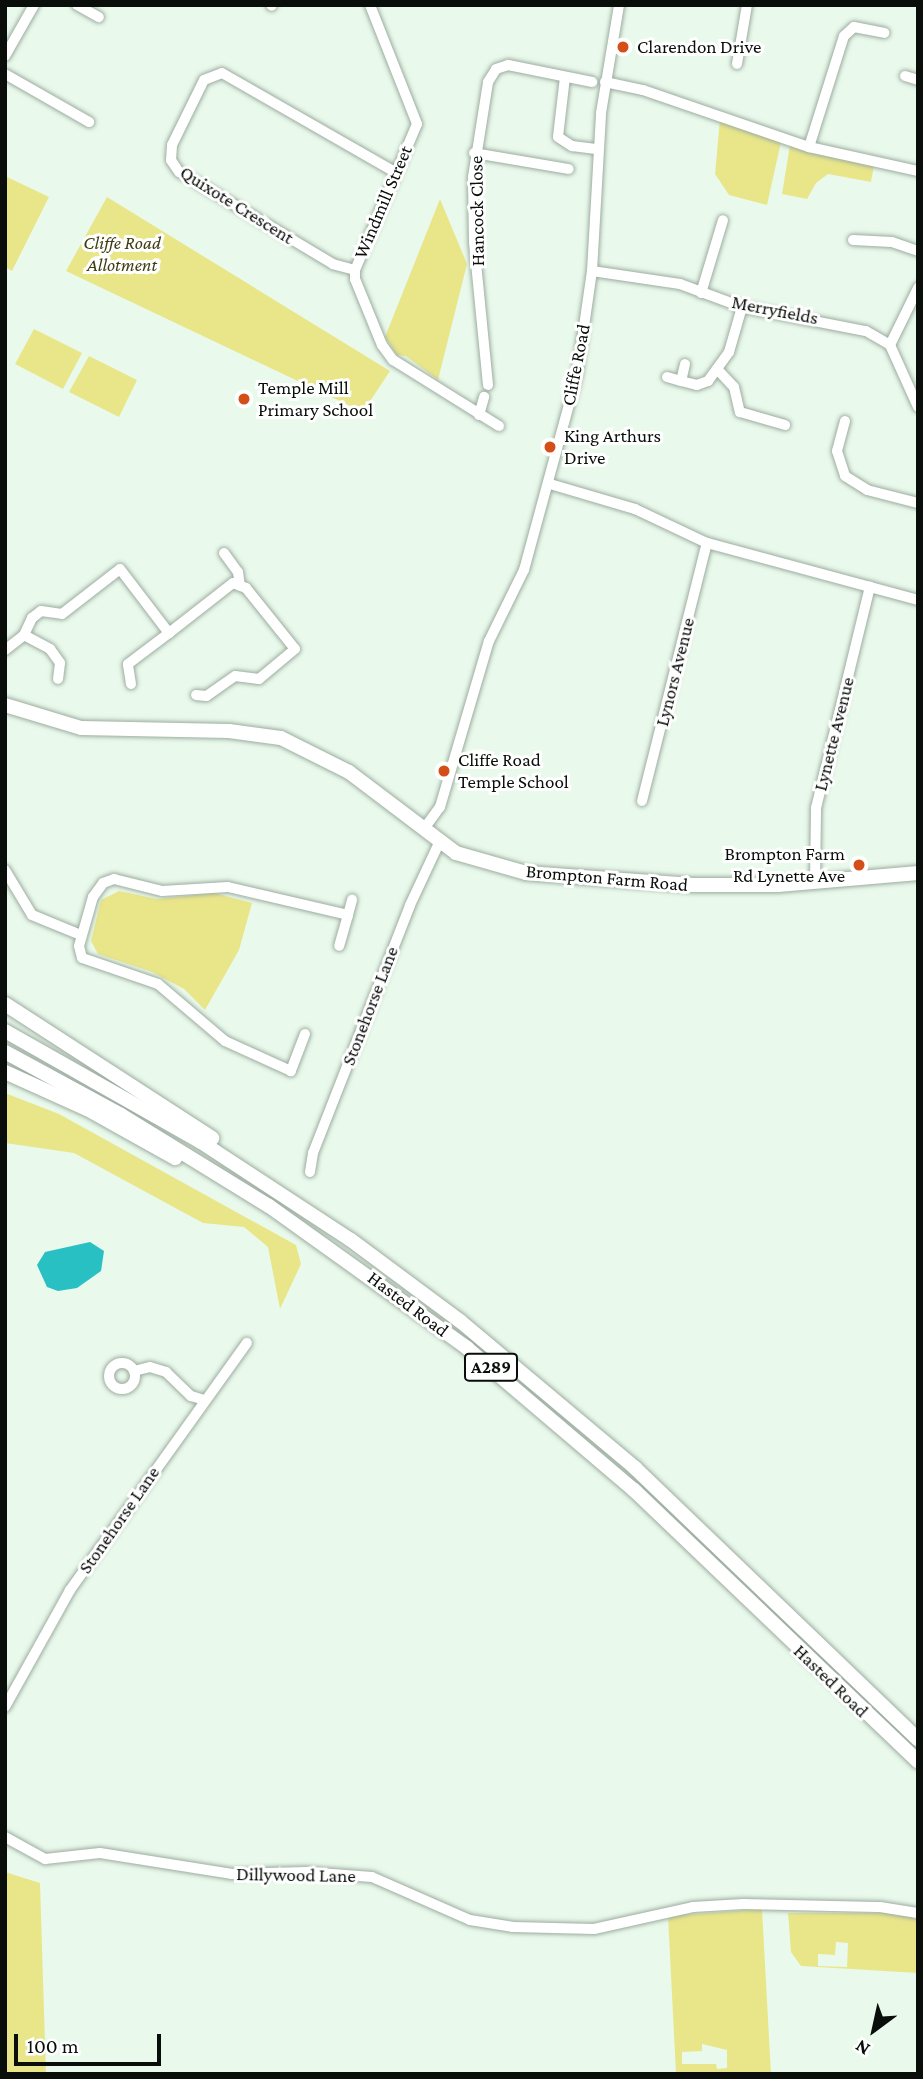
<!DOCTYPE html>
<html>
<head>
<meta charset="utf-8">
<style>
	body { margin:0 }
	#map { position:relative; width:923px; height:2079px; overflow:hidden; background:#e9faec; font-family:"Crimson Pro",serif }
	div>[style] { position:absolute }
	.green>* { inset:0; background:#e9e68a }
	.water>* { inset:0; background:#29c0c3 }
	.roads { filter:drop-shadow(0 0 2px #9daca0) drop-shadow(0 0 2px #9daca0) }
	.minor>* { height:10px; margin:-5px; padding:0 5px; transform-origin:5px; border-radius:5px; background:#fff }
	.minor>.ring { margin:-5px; padding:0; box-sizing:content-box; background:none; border:10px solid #fff; border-radius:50% }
	.major>* { height:14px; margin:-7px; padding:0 7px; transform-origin:7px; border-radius:7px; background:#fff }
	.dots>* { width:19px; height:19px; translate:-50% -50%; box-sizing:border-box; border:4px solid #fff; border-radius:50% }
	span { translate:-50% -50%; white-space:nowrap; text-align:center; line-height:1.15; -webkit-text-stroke:6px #fff; paint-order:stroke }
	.shield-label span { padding:2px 5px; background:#fff; border:2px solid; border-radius:5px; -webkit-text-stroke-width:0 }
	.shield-label { font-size:18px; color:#090e0a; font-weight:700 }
	.poi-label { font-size:19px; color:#090e0a }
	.left { translate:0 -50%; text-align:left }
	.right { translate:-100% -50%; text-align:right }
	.street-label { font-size:19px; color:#090e0a }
	.park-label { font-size:19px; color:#3e3c13; font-style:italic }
	.frame { position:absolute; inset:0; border:7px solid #090e0a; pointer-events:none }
	.north { position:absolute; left:839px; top:1995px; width:70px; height:70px; -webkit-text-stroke:5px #fff; paint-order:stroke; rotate:213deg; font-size:19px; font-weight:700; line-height:28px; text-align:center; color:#090e0a }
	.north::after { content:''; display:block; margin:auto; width:24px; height:32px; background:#090e0a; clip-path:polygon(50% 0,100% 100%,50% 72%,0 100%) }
	.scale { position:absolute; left:14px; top:2034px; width:147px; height:32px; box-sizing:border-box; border:4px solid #090e0a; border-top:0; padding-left:9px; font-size:21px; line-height:24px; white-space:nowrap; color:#090e0a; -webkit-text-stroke:5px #fff; paint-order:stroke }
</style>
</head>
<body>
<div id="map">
	<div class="green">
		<div style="clip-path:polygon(720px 119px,781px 142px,767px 205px,729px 195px,715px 174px)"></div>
		<div style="clip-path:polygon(790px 145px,874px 165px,871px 182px,828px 174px,816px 183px,807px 199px,782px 194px)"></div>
		<div style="clip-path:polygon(5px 176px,49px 197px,12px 271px,5px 267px)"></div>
		<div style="clip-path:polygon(107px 197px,390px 371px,363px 412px,66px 271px)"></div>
		<div style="clip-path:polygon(440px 199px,467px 264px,438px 380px,406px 356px,397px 355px,385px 337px)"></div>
		<div style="clip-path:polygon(34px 329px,82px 353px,63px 389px,15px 364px)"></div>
		<div style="clip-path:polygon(89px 356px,137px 380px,119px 417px,69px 392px)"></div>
		<div style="clip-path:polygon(119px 891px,157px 899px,214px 893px,252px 903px,239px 950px,205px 1010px,184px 989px,152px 972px,98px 954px,91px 941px,101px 900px)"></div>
		<div style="clip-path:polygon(5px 1093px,59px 1114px,296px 1245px,301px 1264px,280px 1309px,268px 1247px,244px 1227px,203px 1223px,74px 1153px,5px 1143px)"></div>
		<div style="clip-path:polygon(5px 1872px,40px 1883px,46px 2074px,5px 2074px)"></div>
		<div style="clip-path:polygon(evenodd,762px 1909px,771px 2074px,676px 2074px,668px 1916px,762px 1909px,702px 2044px,727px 2050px,727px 2068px,717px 2069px,716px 2064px,682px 2064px,682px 2052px,702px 2051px,702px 2044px)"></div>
		<div style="clip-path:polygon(evenodd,788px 1913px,897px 1913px,917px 1919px,918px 1973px,801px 1966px,791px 1952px,788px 1913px,836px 1942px,848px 1943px,847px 1967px,818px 1966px,818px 1954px,835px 1955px,836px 1942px)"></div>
	</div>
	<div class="water">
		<div style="clip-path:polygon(90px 1242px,104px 1251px,101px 1271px,77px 1288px,58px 1291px,47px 1287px,37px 1265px,45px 1252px)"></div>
	</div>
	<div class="roads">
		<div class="minor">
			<div style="left:77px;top:5px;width:25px;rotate:29deg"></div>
			<div style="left:271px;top:5px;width:1px;rotate:45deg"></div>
			<div style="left:370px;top:5px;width:128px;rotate:68.4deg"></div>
			<div style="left:417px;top:124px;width:159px;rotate:113deg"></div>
			<div style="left:355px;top:270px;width:9px;rotate:90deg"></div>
			<div style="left:355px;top:279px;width:71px;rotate:67.8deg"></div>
			<div style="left:382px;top:345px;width:19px;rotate:54deg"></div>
			<div style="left:393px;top:360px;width:125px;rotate:31.9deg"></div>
			<div style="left:5px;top:56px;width:59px;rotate:-60.4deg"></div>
			<div style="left:737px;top:64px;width:60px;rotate:-80.4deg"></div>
			<div style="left:5px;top:74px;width:97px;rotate:29.7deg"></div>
			<div style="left:905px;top:76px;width:14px;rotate:17deg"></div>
			<div style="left:565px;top:77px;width:60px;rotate:96.7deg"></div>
			<div style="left:558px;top:137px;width:17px;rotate:33deg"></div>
			<div style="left:572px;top:146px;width:26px;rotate:7deg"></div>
			<div style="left:605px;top:82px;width:39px;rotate:12deg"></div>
			<div style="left:643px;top:90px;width:176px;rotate:19deg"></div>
			<div style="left:809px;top:147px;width:112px;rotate:12.4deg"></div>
			<div style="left:809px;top:147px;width:116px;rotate:-72.5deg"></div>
			<div style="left:844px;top:36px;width:13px;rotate:-42deg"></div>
			<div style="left:854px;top:27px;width:31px;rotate:11deg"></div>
			<div style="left:474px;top:153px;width:96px;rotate:9.6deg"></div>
			<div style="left:853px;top:240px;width:39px;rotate:3deg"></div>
			<div style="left:892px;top:242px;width:28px;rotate:19deg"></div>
			<div style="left:355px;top:270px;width:23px;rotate:-165deg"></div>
			<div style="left:333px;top:264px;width:179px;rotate:-149.1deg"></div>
			<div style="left:179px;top:172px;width:14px;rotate:-124deg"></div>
			<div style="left:171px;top:160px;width:15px;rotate:-86deg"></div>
			<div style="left:172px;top:145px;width:72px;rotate:-63.8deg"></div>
			<div style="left:204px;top:80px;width:19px;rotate:-21deg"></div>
			<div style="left:222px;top:73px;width:199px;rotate:29.8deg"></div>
			<div style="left:592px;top:271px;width:89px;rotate:8.4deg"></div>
			<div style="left:680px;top:284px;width:66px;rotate:20.4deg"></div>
			<div style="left:742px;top:307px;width:126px;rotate:11deg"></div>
			<div style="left:866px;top:331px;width:28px;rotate:30deg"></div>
			<div style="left:890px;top:345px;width:68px;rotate:65.7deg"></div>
			<div style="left:701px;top:293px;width:76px;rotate:-73.2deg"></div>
			<div style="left:890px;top:345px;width:64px;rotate:-63.8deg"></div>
			<div style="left:685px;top:364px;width:17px;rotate:103deg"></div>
			<div style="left:681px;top:381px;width:16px;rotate:14deg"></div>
			<div style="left:697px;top:385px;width:12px;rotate:-20deg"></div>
			<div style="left:708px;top:381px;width:36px;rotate:-54deg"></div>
			<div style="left:729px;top:352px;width:47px;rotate:-73.9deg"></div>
			<div style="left:717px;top:369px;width:25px;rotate:47deg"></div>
			<div style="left:734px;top:387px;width:26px;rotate:77deg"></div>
			<div style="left:740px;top:412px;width:47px;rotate:16.1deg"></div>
			<div style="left:667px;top:377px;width:15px;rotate:16deg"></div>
			<div style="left:488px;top:385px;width:144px;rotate:-95.6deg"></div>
			<div style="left:474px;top:242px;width:65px;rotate:-90.9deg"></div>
			<div style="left:473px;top:177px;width:96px;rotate:-81deg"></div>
			<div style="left:488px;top:82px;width:15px;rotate:-58deg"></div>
			<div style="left:496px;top:69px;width:13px;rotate:-18deg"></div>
			<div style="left:508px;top:65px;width:86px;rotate:11.4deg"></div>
			<div style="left:479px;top:415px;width:19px;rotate:-74deg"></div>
			<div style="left:845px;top:421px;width:31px;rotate:105deg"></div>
			<div style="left:837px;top:451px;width:26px;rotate:72deg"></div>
			<div style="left:845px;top:476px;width:26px;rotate:32deg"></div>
			<div style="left:867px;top:490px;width:53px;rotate:14.3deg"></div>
			<div style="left:550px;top:484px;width:89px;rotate:16.4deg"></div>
			<div style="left:635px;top:509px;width:80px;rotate:25.3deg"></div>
			<div style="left:707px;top:543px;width:219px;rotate:15.1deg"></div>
			<div style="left:224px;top:553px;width:24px;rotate:54deg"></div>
			<div style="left:238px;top:572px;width:14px;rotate:82deg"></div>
			<div style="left:24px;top:635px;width:30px;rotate:28deg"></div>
			<div style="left:50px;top:649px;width:17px;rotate:54deg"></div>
			<div style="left:60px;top:663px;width:16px;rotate:97deg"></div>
			<div style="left:5px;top:650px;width:24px;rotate:-38deg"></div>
			<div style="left:24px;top:635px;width:19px;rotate:-65deg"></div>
			<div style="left:32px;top:618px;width:11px;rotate:-38deg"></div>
			<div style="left:41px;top:611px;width:21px;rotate:8deg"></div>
			<div style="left:62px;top:614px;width:73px;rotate:-37.8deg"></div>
			<div style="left:120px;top:569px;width:81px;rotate:52.6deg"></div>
			<div style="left:169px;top:633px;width:81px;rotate:-38deg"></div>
			<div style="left:233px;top:583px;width:14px;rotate:21deg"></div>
			<div style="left:246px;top:588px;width:78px;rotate:51.2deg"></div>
			<div style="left:295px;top:649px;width:47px;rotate:140.2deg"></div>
			<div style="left:259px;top:679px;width:24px;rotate:-173deg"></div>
			<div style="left:235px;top:676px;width:35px;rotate:145deg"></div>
			<div style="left:206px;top:696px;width:10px;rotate:-174deg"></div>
			<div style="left:131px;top:684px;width:20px;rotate:-99deg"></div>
			<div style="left:128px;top:664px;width:51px;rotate:-37.1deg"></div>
			<div style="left:642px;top:801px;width:266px;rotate:-75.9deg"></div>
			<div style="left:426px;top:826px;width:24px;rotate:-54deg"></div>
			<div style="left:440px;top:807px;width:173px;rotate:-73.6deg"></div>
			<div style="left:489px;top:641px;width:79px;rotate:-63.8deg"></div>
			<div style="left:524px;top:570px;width:202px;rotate:-74.8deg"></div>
			<div style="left:577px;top:375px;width:105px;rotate:-81.8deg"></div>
			<div style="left:592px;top:271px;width:158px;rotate:-86.7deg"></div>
			<div style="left:601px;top:113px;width:109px;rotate:-80.5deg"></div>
			<div style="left:5px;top:870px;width:52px;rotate:59deg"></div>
			<div style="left:32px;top:915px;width:53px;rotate:22.2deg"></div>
			<div style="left:815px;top:882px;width:74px;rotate:-89.2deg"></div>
			<div style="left:816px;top:808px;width:228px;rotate:-76.3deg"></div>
			<div style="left:348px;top:915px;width:16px;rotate:-75deg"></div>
			<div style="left:305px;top:1034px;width:40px;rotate:111deg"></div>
			<div style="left:291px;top:1071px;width:72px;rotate:-155.6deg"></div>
			<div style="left:225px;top:1041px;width:88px;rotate:-139.6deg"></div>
			<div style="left:158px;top:984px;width:80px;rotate:-161.1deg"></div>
			<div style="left:82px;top:958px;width:12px;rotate:-104deg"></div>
			<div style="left:79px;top:946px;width:51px;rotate:-74.1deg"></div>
			<div style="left:93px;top:897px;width:17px;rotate:-54deg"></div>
			<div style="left:103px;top:883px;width:12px;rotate:-20deg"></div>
			<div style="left:114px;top:879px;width:49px;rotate:14deg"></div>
			<div style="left:162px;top:891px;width:66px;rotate:-3.5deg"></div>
			<div style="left:228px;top:887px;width:123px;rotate:13.1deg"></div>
			<div style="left:348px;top:915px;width:32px;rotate:106deg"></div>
			<div style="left:310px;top:1172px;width:19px;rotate:-81deg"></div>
			<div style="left:313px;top:1153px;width:266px;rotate:-68.6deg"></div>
			<div style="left:410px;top:905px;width:68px;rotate:-64.9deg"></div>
			<div class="ring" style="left:109px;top:1363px;width:16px;height:16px"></div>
			<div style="left:134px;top:1371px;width:16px;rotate:-14deg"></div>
			<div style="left:150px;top:1367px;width:17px;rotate:17deg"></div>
			<div style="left:166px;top:1372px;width:35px;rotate:44deg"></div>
			<div style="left:191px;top:1396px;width:14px;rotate:17deg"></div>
			<div style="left:5px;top:1707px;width:134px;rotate:-60.9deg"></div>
			<div style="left:70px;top:1590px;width:304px;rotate:-54.4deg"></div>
			<div style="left:5px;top:1837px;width:46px;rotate:28.8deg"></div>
			<div style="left:45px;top:1859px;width:55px;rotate:-6.2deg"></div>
			<div style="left:100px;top:1853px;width:134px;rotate:9deg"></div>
			<div style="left:232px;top:1874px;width:74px;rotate:-1.5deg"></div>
			<div style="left:306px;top:1872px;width:66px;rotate:4.3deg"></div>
			<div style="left:372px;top:1877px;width:107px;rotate:23.7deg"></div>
			<div style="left:470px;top:1920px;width:44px;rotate:9.2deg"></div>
			<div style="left:513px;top:1927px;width:81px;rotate:1.4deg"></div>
			<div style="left:594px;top:1929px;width:101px;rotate:-12.5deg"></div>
			<div style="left:693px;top:1907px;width:50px;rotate:-3.4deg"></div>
			<div style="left:743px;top:1904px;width:137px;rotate:1.3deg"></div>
			<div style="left:880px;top:1907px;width:38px;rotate:9deg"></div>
		</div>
		<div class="major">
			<div style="left:5px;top:705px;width:79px;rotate:16.8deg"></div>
			<div style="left:81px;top:728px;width:148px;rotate:1.2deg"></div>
			<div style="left:229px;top:731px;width:52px;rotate:7.7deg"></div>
			<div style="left:281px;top:738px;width:76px;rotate:26.6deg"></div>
			<div style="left:349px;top:772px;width:134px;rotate:37.1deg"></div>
			<div style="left:456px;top:853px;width:73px;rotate:15.9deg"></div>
			<div style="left:526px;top:873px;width:167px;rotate:4.1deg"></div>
			<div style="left:693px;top:885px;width:85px"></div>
			<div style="left:778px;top:885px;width:141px;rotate:-4.9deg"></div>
			<div style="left:5px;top:1004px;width:247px;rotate:32.9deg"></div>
			<div style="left:5px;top:1031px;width:225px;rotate:29.5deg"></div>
			<div style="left:201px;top:1142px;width:179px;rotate:33.2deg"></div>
			<div style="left:351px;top:1240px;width:136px;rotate:36.6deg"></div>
			<div style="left:460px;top:1321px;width:229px;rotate:40deg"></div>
			<div style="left:635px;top:1468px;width:392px;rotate:43.8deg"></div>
			<div style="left:5px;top:1052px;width:132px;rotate:28.5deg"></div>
			<div style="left:121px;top:1115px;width:174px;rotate:31.6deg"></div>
			<div style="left:269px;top:1206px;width:244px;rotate:35.6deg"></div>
			<div style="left:467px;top:1348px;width:219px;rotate:40.4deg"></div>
			<div style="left:634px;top:1490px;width:393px;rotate:43.7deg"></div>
			<div style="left:5px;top:1072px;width:90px;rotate:24.3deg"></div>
			<div style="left:87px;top:1109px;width:101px;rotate:29.1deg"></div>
		</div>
	</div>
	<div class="dots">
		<div style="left:623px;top:47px;background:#d44e18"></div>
		<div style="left:244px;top:399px;background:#d44e18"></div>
		<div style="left:550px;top:447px;background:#d44e18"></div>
		<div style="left:444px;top:771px;background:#d44e18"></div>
		<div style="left:859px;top:865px;background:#d44e18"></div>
	</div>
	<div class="shield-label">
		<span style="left:491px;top:1367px">A289</span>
	</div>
	<div class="poi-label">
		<span class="left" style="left:637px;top:47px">Clarendon Drive</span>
		<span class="left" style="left:258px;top:399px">Temple Mill<br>Primary School</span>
		<span class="left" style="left:564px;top:447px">King Arthurs<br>Drive</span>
		<span class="left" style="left:458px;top:771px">Cliffe Road<br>Temple School</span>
		<span class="right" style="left:845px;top:865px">Brompton Farm<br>Rd Lynette Ave</span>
	</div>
	<div class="street-label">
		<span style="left:383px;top:202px;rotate:-67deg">Windmill Street</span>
		<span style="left:237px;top:205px;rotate:32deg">Quixote Crescent</span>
		<span style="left:477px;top:211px;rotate:-91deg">Hancock Close</span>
		<span style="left:775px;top:310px;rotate:11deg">Merryfields</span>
		<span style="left:576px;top:365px;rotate:-79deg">Cliffe Road</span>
		<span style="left:675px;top:672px;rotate:-76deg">Lynors Avenue</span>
		<span style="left:834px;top:734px;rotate:-76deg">Lynette Avenue</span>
		<span style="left:607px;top:878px;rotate:5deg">Brompton Farm Road</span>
		<span style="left:370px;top:1006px;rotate:-69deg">Stonehorse Lane</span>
		<span style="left:408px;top:1304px;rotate:37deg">Hasted Road</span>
		<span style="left:119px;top:1520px;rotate:-55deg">Stonehorse Lane</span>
		<span style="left:831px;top:1681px;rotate:44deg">Hasted Road</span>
		<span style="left:296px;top:1875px;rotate:1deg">Dillywood Lane</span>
	</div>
	<div class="park-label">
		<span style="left:122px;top:254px">Cliffe Road<br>Allotment</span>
	</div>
	<div class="frame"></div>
	<div class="north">N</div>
	<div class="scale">100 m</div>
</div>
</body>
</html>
